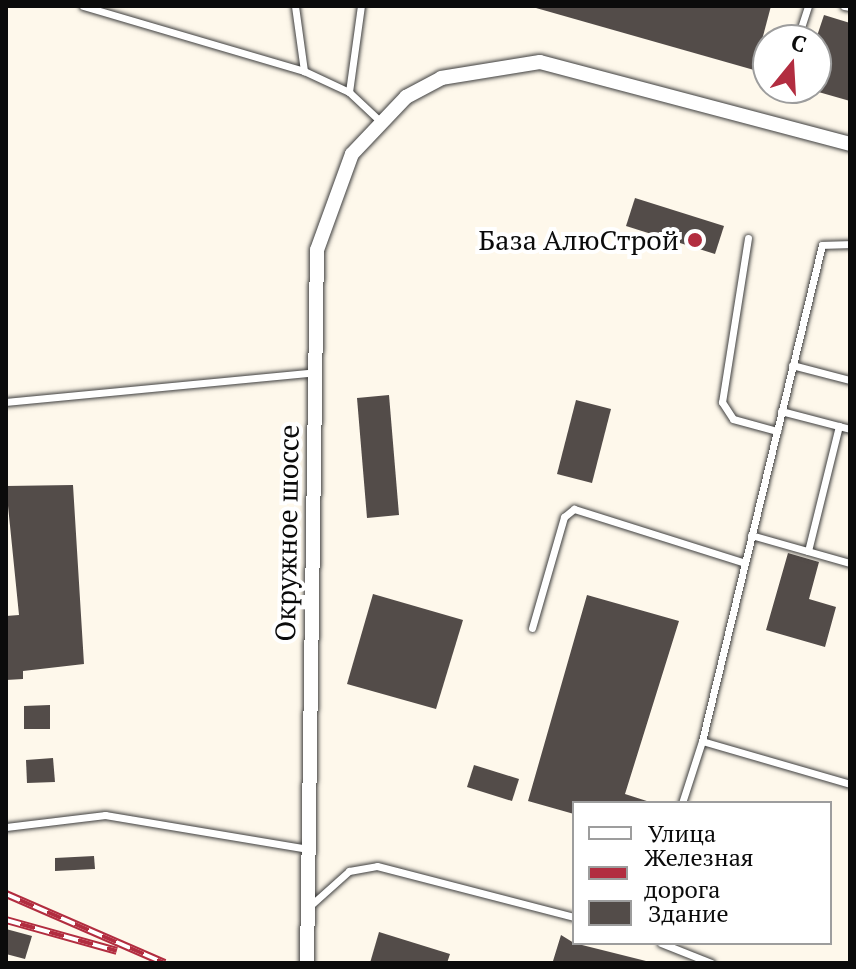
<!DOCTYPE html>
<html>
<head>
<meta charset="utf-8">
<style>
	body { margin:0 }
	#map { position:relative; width:856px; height:969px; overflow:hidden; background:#fef8eb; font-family:"PT Serif",serif }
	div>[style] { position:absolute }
	.building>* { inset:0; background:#534c49 }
	.roads { filter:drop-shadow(0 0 2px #3e3e3e) drop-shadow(0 0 2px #3e3e3e) }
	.lane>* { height:7px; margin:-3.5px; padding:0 3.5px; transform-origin:3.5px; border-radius:3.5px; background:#fff }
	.street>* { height:14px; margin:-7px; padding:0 7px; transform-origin:7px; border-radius:7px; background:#fff }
	.rail>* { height:8px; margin-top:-4px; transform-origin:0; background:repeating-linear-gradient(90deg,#fff 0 15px,#b22d40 0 30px); box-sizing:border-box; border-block:2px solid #b22d40 }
	.dots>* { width:22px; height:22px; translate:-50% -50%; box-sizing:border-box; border:4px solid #fff; border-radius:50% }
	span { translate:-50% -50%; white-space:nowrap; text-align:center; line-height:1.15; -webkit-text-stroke:8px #fff; paint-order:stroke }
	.poi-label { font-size:28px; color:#0b0b0b }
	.right { translate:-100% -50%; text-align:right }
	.street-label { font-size:28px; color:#0b0b0b }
	.frame { position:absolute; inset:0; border:8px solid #0b0b0b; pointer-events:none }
	.legend { position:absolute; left:572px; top:801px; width:260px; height:144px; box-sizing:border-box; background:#fff; border:2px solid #9d9d9d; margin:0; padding:10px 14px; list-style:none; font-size:24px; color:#0b0b0b }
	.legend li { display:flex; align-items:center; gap:16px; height:40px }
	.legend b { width:40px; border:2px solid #9d9d9d }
	.north { position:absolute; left:752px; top:24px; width:80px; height:80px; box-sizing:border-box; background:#fff; border:2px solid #9d9d9d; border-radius:50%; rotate:18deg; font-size:22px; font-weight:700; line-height:32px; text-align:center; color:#0b0b0b }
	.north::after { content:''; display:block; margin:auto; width:28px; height:36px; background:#b22d40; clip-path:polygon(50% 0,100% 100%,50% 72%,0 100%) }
</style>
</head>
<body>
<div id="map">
	<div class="building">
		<div style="clip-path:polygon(529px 6px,771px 6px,754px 70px)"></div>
		<div style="clip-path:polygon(824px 15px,850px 23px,850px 101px,808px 89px,816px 88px,816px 39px)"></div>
		<div style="clip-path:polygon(635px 198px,724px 226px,715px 254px,626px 226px)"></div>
		<div style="clip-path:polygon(389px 395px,399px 515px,367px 518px,357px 398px)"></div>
		<div style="clip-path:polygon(576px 400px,611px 409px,592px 483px,557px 474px)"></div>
		<div style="clip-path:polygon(73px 485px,84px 664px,23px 671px,23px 679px,6px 680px,6px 616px,19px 615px,6px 486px)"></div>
		<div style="clip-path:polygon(788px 553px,819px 562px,809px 599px,836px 607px,825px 647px,766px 630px)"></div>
		<div style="clip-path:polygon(373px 594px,463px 620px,436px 709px,347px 684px)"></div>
		<div style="clip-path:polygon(587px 595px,679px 621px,625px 794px,653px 803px,574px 803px,574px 814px,528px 801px)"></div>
		<div style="clip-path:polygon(50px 705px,50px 729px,24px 729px,24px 706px)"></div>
		<div style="clip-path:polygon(53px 758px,55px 782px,27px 783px,26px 760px)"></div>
		<div style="clip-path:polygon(474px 765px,519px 779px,512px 801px,467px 787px)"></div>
		<div style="clip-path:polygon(94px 856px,95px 869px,55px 871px,55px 858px)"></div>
		<div style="clip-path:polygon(6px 929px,32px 936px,25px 959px,6px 954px)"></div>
		<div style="clip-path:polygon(379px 932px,450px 954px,447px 963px,370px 963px)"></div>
		<div style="clip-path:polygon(561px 935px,574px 943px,654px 963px,553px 961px)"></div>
	</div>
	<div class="roads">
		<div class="lane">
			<div style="left:83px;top:6px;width:230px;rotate:16.4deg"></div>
			<div style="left:304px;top:71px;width:50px;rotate:25deg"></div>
			<div style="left:349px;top:92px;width:42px;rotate:43.1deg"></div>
			<div style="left:295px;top:6px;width:66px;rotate:82.1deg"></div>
			<div style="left:844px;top:6px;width:6px;rotate:9deg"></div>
			<div style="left:797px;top:40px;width:36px;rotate:-72deg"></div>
			<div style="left:349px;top:92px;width:87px;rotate:-82.1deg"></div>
			<div style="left:748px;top:238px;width:166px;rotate:99deg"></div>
			<div style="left:722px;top:402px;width:20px;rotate:57deg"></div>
			<div style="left:733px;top:419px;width:46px;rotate:15.3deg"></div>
			<div style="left:850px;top:244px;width:28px;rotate:178deg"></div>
			<div style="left:822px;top:245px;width:510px;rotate:103.6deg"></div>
			<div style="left:702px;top:741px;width:154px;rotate:16.2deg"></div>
			<div style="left:792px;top:365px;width:60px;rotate:14.5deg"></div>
			<div style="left:6px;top:402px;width:310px;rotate:-5.5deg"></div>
			<div style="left:781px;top:411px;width:71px;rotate:14.6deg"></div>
			<div style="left:751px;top:535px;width:103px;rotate:15.8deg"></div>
			<div style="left:808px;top:551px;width:129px;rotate:-76.1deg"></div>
			<div style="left:532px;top:628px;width:116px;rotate:-73.9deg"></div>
			<div style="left:564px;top:517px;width:13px;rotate:-39deg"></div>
			<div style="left:574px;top:509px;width:179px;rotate:17.5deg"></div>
			<div style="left:682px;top:803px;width:65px;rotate:-72.1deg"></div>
			<div style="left:6px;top:827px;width:100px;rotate:-6.9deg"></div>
			<div style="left:105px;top:815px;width:206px;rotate:9.5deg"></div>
			<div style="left:311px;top:905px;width:51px;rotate:-41.8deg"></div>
			<div style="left:349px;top:871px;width:28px;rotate:-10deg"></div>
			<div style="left:377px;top:866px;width:203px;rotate:14.5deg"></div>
			<div style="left:661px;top:943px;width:54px;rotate:21.8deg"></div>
		</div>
		<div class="street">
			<div style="left:307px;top:963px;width:713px;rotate:-89.2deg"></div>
			<div style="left:317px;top:250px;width:102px;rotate:-70deg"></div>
			<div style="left:352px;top:154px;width:79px;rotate:-46.5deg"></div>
			<div style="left:406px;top:97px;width:40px;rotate:-28deg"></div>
			<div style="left:441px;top:78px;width:100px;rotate:-9.2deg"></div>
			<div style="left:540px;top:62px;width:321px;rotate:14.8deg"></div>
		</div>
	</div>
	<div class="rail">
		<div style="left:6px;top:894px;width:173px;rotate:23.5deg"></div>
		<div style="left:6px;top:920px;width:115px;rotate:15.6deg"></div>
	</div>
	<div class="dots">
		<div style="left:695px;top:240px;background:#b22d40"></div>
	</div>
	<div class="poi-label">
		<span class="right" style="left:679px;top:240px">База АлюСтрой</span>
	</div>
	<div class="street-label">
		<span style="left:287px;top:533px;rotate:-89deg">Окружное шоссе</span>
	</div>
	<div class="frame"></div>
	<ul class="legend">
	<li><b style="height:10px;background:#fff"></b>Улица</li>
	<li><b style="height:10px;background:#b22d40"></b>Железная дорога</li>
	<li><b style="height:22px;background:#534c49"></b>Здание</li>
	</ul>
	<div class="north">С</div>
</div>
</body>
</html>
